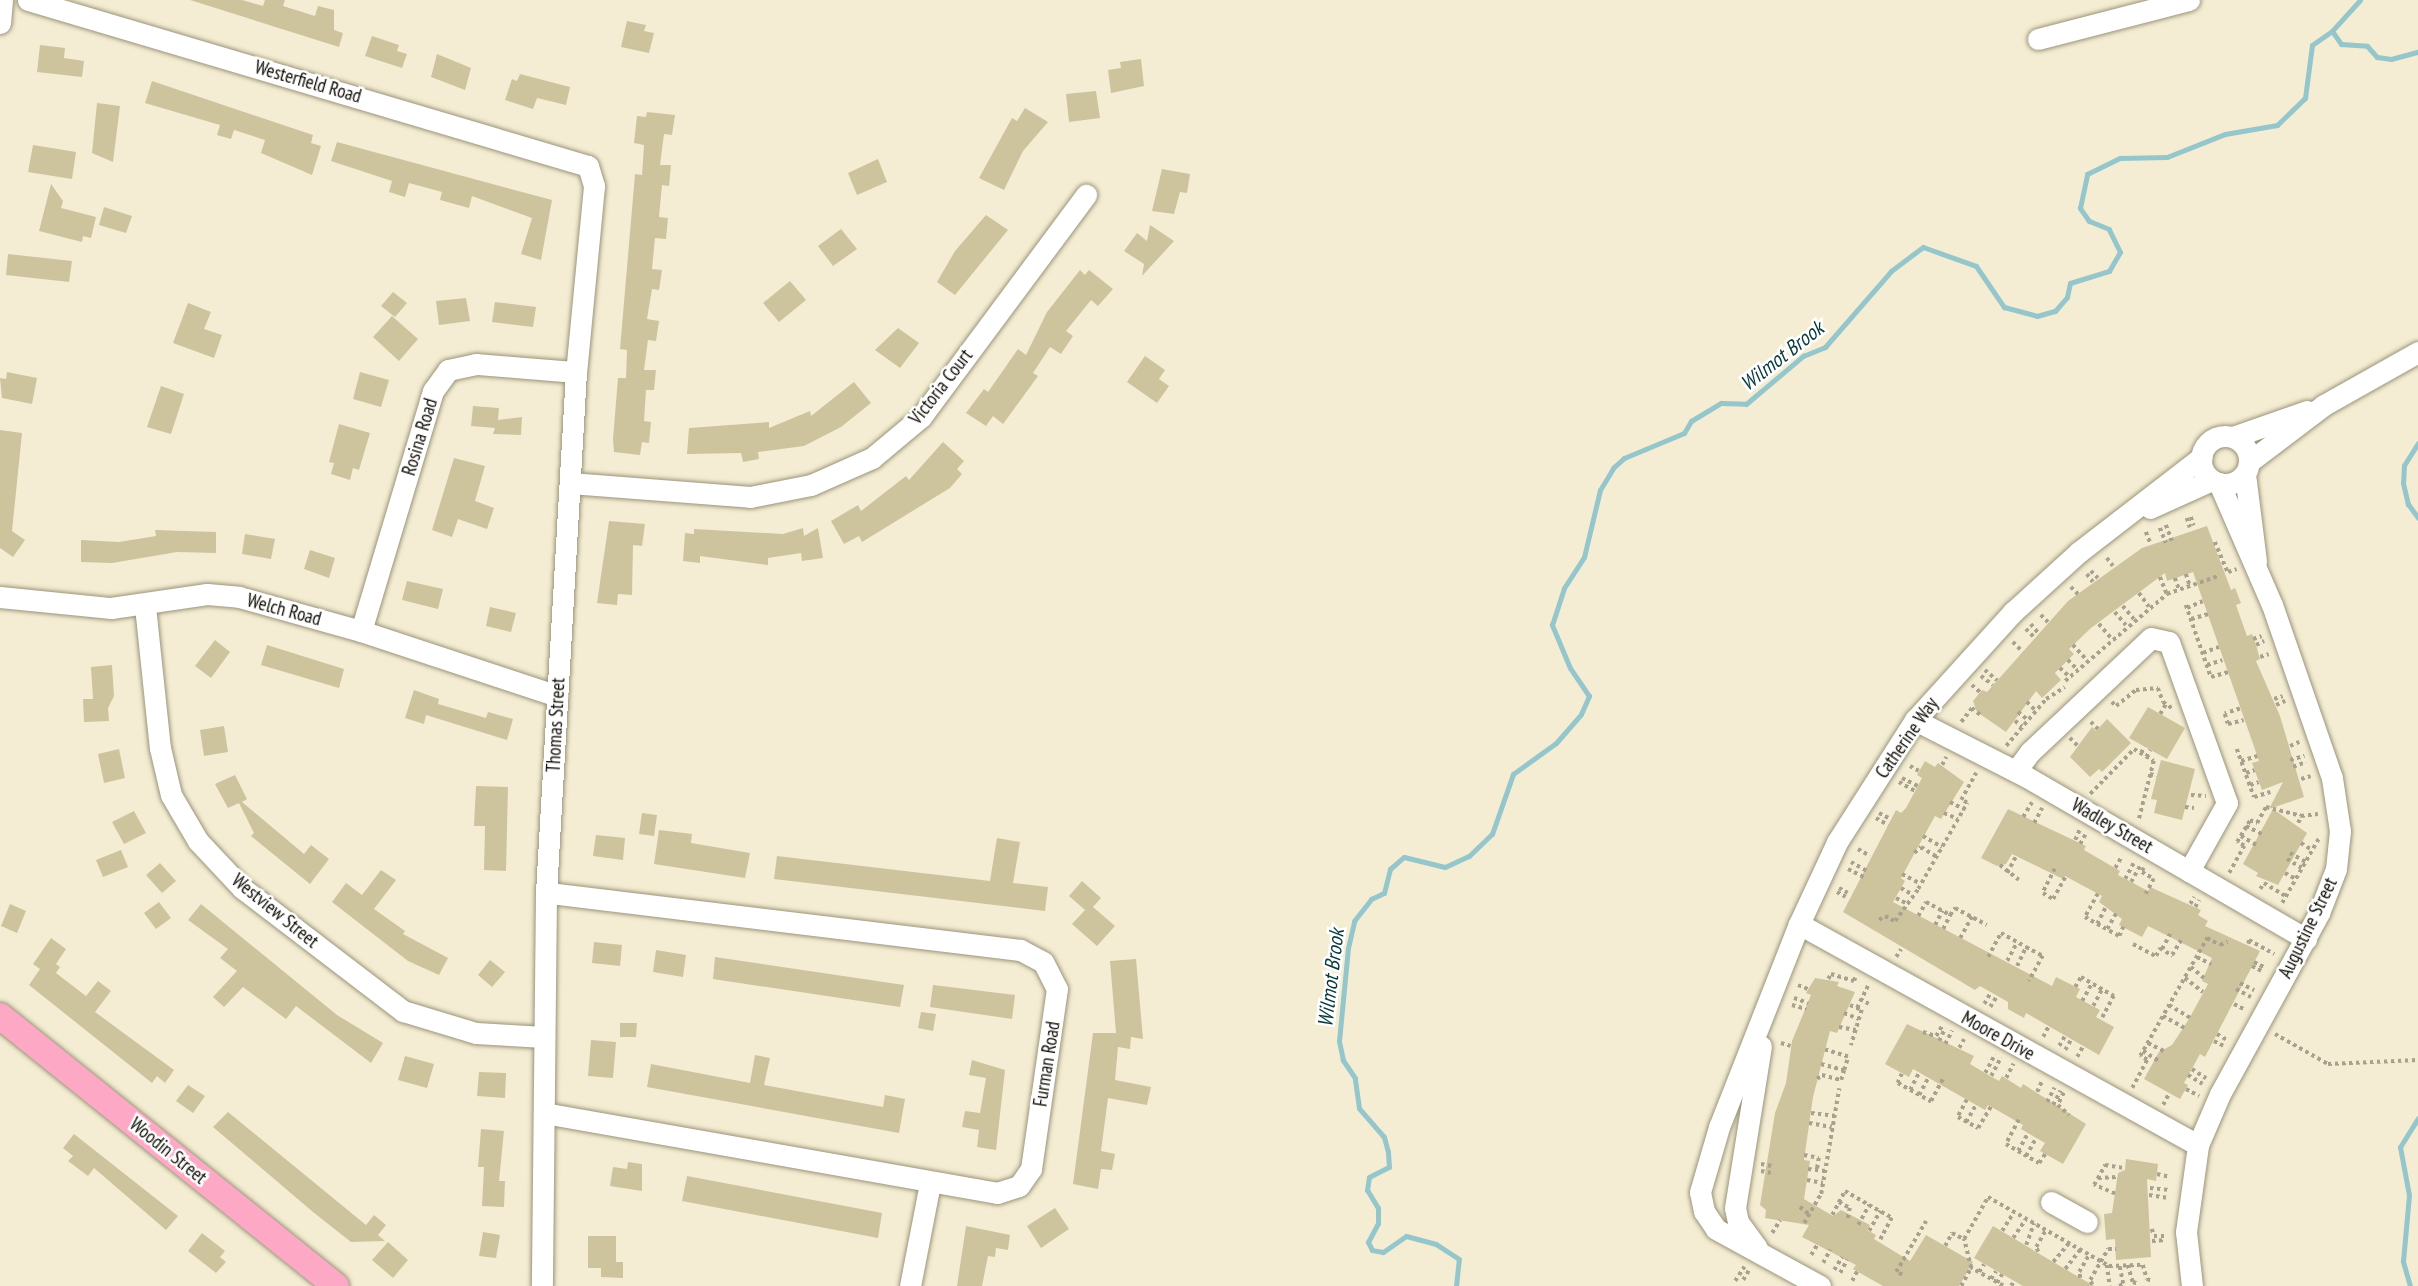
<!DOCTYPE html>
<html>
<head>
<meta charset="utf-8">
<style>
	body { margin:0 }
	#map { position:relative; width:2418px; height:1286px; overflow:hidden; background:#f4edd3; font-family:"PT Sans Narrow",sans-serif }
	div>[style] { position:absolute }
	.stream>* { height:5px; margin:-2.5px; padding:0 2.5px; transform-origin:2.5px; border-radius:2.5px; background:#94c6cc }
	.building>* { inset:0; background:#cdc49d }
	.path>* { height:3.5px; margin-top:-1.75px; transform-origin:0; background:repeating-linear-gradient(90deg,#a7a18d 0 3.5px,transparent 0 7px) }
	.roads { filter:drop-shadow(0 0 2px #9a947b) drop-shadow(0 0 2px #9a947b) }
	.minor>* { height:21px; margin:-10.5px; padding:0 10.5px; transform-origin:10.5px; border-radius:10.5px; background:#fff }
	.minor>.ring { margin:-10.5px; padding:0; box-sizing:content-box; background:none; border:21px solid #fff; border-radius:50% }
	.major>* { height:26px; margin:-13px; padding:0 13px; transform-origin:13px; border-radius:13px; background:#fda9c5 }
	span { translate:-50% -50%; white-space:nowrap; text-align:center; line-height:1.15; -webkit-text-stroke:5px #fff; paint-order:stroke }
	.street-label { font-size:19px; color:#0e0c04 }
	.water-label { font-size:21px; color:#08393e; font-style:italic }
</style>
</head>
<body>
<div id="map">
	<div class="stream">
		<div style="left:2360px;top:0;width:42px;rotate:132.1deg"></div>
		<div style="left:2332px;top:31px;width:16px;rotate:55deg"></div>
		<div style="left:2341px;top:44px;width:26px;rotate:4deg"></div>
		<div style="left:2367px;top:46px;width:15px;rotate:48deg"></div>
		<div style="left:2377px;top:57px;width:14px;rotate:8deg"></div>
		<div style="left:2391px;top:59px;width:28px;rotate:-15deg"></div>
		<div style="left:2418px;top:443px;width:26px;rotate:122deg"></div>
		<div style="left:2404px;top:465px;width:18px;rotate:93deg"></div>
		<div style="left:2403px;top:483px;width:22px;rotate:77deg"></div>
		<div style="left:2408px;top:504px;width:17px;rotate:54deg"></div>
		<div style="left:1456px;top:1286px;width:27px;rotate:-84deg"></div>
		<div style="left:1459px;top:1259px;width:27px;rotate:-147deg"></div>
		<div style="left:1436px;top:1244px;width:31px;rotate:-165deg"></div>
		<div style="left:1406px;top:1236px;width:28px;rotate:145deg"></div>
		<div style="left:1383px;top:1252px;width:11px;rotate:-170deg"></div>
		<div style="left:1372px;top:1250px;width:9px;rotate:-117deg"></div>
		<div style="left:1368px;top:1242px;width:21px;rotate:-62deg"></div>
		<div style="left:1378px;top:1223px;width:15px;rotate:-90deg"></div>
		<div style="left:1378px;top:1208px;width:21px;rotate:-121deg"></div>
		<div style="left:1367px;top:1190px;width:13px;rotate:-81deg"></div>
		<div style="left:1369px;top:1177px;width:22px;rotate:-27deg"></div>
		<div style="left:1389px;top:1167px;width:15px;rotate:-94deg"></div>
		<div style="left:1388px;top:1152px;width:16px;rotate:-105deg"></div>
		<div style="left:1384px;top:1137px;width:38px;rotate:-131deg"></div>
		<div style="left:1359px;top:1108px;width:30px;rotate:-98deg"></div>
		<div style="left:1355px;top:1078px;width:22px;rotate:-124deg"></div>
		<div style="left:1343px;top:1060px;width:19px;rotate:-102deg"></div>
		<div style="left:1339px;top:1041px;width:93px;rotate:-84.5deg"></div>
		<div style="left:1348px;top:948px;width:28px;rotate:-77deg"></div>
		<div style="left:1354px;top:921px;width:28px;rotate:-52deg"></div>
		<div style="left:1371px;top:899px;width:14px;rotate:-25deg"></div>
		<div style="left:1384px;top:893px;width:25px;rotate:-76deg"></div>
		<div style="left:1390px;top:869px;width:18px;rotate:-41deg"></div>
		<div style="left:1404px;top:857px;width:42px;rotate:13.7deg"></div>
		<div style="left:1445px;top:867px;width:26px;rotate:-25deg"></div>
		<div style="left:1469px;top:856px;width:32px;rotate:-44deg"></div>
		<div style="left:1492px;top:834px;width:64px;rotate:-70.7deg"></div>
		<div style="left:1513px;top:774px;width:53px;rotate:-35.8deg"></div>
		<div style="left:1556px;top:743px;width:38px;rotate:-49deg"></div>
		<div style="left:1581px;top:714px;width:20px;rotate:-66deg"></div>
		<div style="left:1589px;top:696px;width:34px;rotate:-124deg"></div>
		<div style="left:1570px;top:668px;width:47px;rotate:-112.7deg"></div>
		<div style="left:1552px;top:625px;width:39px;rotate:-72deg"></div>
		<div style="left:1564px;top:588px;width:37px;rotate:-57deg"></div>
		<div style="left:1584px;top:557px;width:69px;rotate:-76.6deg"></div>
		<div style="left:1600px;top:490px;width:26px;rotate:-59deg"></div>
		<div style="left:1613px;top:468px;width:15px;rotate:-42deg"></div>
		<div style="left:1624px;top:458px;width:65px;rotate:-22.6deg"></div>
		<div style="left:1684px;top:433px;width:14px;rotate:-60deg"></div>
		<div style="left:1691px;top:421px;width:35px;rotate:-31deg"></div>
		<div style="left:1721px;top:403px;width:25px;rotate:2deg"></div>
		<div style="left:1746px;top:404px;width:75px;rotate:-40.1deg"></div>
		<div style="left:1803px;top:356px;width:24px;rotate:-22deg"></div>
		<div style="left:1825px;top:347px;width:101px;rotate:-49deg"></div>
		<div style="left:1891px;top:271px;width:40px;rotate:-37deg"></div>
		<div style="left:1923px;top:247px;width:56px;rotate:19.7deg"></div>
		<div style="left:1976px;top:266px;width:50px;rotate:55.7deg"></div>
		<div style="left:2004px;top:307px;width:34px;rotate:15deg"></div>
		<div style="left:2037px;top:316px;width:19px;rotate:-16deg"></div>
		<div style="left:2055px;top:311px;width:18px;rotate:-49deg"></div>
		<div style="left:2067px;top:297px;width:14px;rotate:-78deg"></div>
		<div style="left:2070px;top:283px;width:41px;rotate:-17.1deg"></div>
		<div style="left:2109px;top:271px;width:22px;rotate:-60deg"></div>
		<div style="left:2120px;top:252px;width:25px;rotate:-116deg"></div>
		<div style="left:2109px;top:229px;width:22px;rotate:-158deg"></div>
		<div style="left:2089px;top:221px;width:16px;rotate:-125deg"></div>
		<div style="left:2080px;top:208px;width:35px;rotate:-78deg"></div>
		<div style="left:2087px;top:174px;width:37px;rotate:-26deg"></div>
		<div style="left:2120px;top:158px;width:47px;rotate:-1.2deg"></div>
		<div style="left:2167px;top:157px;width:62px;rotate:-21.6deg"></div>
		<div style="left:2225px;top:134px;width:53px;rotate:-9.8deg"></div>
		<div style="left:2277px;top:125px;width:39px;rotate:-44deg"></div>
		<div style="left:2305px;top:98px;width:53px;rotate:-82.5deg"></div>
		<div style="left:2312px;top:45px;width:24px;rotate:-35deg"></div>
		<div style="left:2410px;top:1286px;width:26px;rotate:-106deg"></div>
		<div style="left:2403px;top:1261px;width:66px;rotate:-84.8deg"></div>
		<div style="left:2409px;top:1195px;width:49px;rotate:-100.6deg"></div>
		<div style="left:2400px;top:1147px;width:34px;rotate:-58deg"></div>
	</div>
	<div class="building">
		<div style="clip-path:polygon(190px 0,242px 0,263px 6px,265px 0,285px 0,283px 6px,315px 16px,318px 6px,334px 10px,334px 30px,343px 33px,339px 47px)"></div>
		<div style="clip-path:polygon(627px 21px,646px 25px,644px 31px,654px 33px,649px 53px,621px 47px)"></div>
		<div style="clip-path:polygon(372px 36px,399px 45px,397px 51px,407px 54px,402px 68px,365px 56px)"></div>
		<div style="clip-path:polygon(40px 45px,65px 48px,64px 58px,84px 61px,82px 77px,37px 72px)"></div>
		<div style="clip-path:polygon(437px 54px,471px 68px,465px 90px,431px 77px)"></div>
		<div style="clip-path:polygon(1141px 59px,1144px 86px,1111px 93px,1108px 70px,1121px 68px,1120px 62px)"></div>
		<div style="clip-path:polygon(520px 74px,570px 87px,566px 105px,537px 98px,533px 109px,505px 100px,512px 79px,517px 81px)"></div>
		<div style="clip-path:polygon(152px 81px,313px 135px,311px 143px,321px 146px,312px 175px,261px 153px,265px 140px,234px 130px,231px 139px,217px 135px,220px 125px,145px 103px)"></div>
		<div style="clip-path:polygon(1096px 91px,1100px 118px,1069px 122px,1066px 94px)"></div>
		<div style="clip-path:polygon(97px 103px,120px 106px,113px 162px,92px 153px)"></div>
		<div style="clip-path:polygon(1025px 108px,1048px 122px,1023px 151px,1004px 190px,979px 178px,1012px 118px,1017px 121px)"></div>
		<div style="clip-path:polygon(647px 112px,675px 115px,672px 135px,664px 134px,660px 165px,671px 165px,669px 186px,662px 185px,659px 217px,668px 218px,666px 239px,655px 238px,652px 269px,662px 270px,659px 290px,652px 289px,647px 319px,659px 321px,656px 341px,648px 340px,644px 370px,656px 370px,654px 390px,646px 390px,644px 421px,651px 422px,649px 443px,642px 442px,640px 455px,614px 452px,613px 439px,618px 378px,626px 378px,627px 350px,620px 349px,635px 174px,642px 175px,644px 145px,634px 143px,637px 116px,646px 117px)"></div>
		<div style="clip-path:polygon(337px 142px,552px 200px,541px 260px,521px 254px,532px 218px,472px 196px,469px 208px,440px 200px,442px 192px,409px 183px,405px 197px,389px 192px,392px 181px,331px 161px)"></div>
		<div style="clip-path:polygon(33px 145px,76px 152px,72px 179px,28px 172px)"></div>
		<div style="clip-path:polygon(878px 159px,887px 182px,857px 195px,848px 173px)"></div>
		<div style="clip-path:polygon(1162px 169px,1190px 174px,1187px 193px,1180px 192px,1174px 214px,1152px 211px)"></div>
		<div style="clip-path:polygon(51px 184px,63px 201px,61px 208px,96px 217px,91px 238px,83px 236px,82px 242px,39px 231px)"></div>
		<div style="clip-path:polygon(104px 207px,132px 216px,126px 233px,99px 225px)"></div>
		<div style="clip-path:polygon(986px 215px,1008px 230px,955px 295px,937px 282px,955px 251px)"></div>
		<div style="clip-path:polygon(1150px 225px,1174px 241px,1142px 276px,1144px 264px,1124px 251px,1137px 233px,1147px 241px)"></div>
		<div style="clip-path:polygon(841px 229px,857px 249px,833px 266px,818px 246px)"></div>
		<div style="clip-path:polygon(8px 254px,72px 261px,69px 282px,6px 275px)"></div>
		<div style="clip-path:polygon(1080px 270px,1085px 275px,1089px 270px,1113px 289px,1098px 306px,1091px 300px,1066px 331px,1073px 336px,1061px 354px,1050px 347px,1033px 373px,1038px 376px,1003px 424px,993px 416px,986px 426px,966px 413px,984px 389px,988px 392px,1018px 349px,1026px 355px,1047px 312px)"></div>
		<div style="clip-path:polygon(790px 281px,806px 300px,779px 322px,763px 303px)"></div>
		<div style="clip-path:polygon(393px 292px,407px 303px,395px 317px,381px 306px)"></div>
		<div style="clip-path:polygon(466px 298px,470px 321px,439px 325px,436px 301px)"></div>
		<div style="clip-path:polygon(495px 302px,536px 307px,533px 327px,492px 322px)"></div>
		<div style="clip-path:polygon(188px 303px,211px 312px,204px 329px,222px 335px,214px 358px,173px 343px)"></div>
		<div style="clip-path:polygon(392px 316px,418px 339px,399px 361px,373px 337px)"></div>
		<div style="clip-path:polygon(898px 328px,919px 343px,900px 368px,875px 350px)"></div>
		<div style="clip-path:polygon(1145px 356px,1165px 370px,1159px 379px,1169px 386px,1157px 403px,1127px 382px)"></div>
		<div style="clip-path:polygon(7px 372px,37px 378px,32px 404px,2px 398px,0 378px,6px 379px)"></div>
		<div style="clip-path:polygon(360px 372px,389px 380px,381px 407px,353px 399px)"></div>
		<div style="clip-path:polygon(854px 382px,871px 403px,841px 427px,804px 446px,758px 452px,759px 459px,743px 462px,741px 453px,687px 454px,689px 428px,769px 422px,769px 428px,810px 411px,811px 416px)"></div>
		<div style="clip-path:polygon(161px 386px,184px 394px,171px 434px,147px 427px)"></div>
		<div style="clip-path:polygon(473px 406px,499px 408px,498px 420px,522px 417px,521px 435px,493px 434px,495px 428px,471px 426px)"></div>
		<div style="clip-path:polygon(339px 424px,370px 433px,359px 470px,353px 468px,350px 480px,331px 474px,334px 463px,329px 462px)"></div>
		<div style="clip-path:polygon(0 430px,22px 433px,12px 531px,25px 540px,13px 557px,0 548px)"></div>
		<div style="clip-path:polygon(943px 442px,964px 461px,957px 469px,962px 474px,950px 488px,862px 542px,859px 536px,844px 544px,831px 521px,858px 505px,861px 511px,906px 476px,909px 480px)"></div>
		<div style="clip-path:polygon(454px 458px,485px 466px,475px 501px,494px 508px,487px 529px,458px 519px,452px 537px,432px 530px)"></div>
		<div style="clip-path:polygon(609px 521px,645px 524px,642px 546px,633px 545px,632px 595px,618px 594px,617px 605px,597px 603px)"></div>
		<div style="clip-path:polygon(2207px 526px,2231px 590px,2235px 588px,2241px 603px,2236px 605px,2247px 636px,2252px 634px,2256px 645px,2260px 659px,2256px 661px,2280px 716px,2304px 797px,2269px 809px,2283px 782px,2262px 790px,2252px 763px,2259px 761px,2193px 572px,2167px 581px,2165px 573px,2091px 628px,2069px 649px,2074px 654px,2055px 673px,2061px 680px,2042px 698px,2036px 691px,2006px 732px,1977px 712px,1973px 701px,1982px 690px,1987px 692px,2068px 601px,2142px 548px)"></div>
		<div style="clip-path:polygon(803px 528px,804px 536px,818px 528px,823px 558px,802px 561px,801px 553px,768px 558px,768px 565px,700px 556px,700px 563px,683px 561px,685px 533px,694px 534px,694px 529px,783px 534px)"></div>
		<div style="clip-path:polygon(155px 530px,216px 532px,216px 553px,177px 552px,112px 563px,81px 562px,81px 540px,119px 542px,156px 536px)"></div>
		<div style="clip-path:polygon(245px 534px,275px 539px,271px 559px,242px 554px)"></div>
		<div style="clip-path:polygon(310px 550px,335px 558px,329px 578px,304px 569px)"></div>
		<div style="clip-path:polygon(407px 581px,443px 589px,438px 609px,402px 600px)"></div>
		<div style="clip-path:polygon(490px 607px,516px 613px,511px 632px,486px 626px)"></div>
		<div style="clip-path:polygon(215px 640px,230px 652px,211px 678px,195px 666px)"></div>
		<div style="clip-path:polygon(267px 645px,344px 669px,339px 688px,261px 665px)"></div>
		<div style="clip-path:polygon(112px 665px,114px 696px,108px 708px,109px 721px,84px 722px,83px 699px,93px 699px,91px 667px)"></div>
		<div style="clip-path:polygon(414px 690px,439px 699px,438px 704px,486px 718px,488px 712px,513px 719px,507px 740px,426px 715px,424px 724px,405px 718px)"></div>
		<div style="clip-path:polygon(2148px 707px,2185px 728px,2167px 759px,2129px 738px)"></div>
		<div style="clip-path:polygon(2107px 719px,2131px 743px,2102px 772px,2099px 769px,2090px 777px,2070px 757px,2092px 727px,2096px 731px)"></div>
		<div style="clip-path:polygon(224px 726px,228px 752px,204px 756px,200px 730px)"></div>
		<div style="clip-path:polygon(119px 749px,125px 778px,104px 783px,98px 754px)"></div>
		<div style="clip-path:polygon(2161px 760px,2195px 769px,2182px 820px,2154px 813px,2157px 800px,2151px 799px)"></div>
		<div style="clip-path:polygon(1925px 761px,1935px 767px,1938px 763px,1964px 782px,1941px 819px,1935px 816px,1901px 878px,1905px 881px,1893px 902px,2052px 986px,2056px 977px,2080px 989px,2076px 997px,2100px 1010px,2096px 1017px,2114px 1027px,2099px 1055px,2026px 1013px,2024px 1018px,2008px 1009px,2008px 1002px,1980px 986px,1975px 990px,1843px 912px,1896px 810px,1901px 813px,1906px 808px,1922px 778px,1917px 775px)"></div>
		<div style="clip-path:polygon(235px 775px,247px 799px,242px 802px,304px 854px,311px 845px,329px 859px,310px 884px,251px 836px,254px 833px,239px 803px,228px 808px,215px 784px)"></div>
		<div style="clip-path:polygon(476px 786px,508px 787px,506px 871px,484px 870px,485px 826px,474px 826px)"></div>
		<div style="clip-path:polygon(2008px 809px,2086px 846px,2084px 850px,2120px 871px,2118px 875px,2148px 891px,2150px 887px,2201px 910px,2198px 915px,2208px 921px,2205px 926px,2260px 951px,2205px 1057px,2200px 1054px,2184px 1083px,2188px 1085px,2180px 1099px,2144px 1079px,2159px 1052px,2172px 1045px,2189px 1019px,2208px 984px,2202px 981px,2212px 958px,2148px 926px,2142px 937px,2119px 925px,2122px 919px,2099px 902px,2102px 896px,2065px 876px,2063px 879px,2012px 854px,2006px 864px,1997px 866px,1981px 858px)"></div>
		<div style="clip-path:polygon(2273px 809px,2307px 833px,2278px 885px,2256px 876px,2258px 873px,2243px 864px)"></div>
		<div style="clip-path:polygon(134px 811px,146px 833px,124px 844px,112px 822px)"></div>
		<div style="clip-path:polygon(642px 813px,657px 815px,654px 836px,639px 834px)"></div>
		<div style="clip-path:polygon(659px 830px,692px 834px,691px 843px,750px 853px,745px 878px,654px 864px)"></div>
		<div style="clip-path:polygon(596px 835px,625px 838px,623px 860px,593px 856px)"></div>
		<div style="clip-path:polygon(997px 838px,1020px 842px,1013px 883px,1048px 887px,1045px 911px,774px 879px,777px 856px,990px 881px)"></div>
		<div style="clip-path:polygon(121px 850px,128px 867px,103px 877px,96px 860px)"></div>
		<div style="clip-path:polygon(160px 863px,176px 881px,162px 893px,146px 875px)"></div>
		<div style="clip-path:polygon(381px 870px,396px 880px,374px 909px,405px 931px,403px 934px,448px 958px,439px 975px,408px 961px,332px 902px,346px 883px,362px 895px)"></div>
		<div style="clip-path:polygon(1082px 881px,1101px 898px,1093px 907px,1115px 926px,1097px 946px,1072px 924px,1085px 910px,1069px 896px)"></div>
		<div style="clip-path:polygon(159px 902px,171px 918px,156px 929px,144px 913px)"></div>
		<div style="clip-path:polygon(10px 904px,26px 911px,17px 933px,1px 926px)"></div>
		<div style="clip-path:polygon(201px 904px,337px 1015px,383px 1043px,371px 1063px,296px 1006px,286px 1019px,243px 987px,224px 1007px,213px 997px,237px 971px,220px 958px,228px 949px,188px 920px)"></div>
		<div style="clip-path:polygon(51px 938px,66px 949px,56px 964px,60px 967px,56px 973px,86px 996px,98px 981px,111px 991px,95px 1012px,174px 1070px,165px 1083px,157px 1076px,152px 1083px,29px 985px,40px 969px,33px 964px)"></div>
		<div style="clip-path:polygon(594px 942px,622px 945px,620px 966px,592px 963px)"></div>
		<div style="clip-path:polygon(656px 950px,686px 955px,683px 977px,653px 972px)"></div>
		<div style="clip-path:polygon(715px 957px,904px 985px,900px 1007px,713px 979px)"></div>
		<div style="clip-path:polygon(1136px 959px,1143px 1039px,1131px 1037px,1130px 1049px,1118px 1047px,1115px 1080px,1151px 1087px,1147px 1105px,1108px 1098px,1101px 1151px,1115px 1154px,1112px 1170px,1101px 1169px,1098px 1189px,1073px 1184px,1093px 1033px,1116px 1033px,1110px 961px)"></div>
		<div style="clip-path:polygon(490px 960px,505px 972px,492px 987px,478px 975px)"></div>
		<div style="clip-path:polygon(1815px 978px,1839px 982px,1837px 986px,1855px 992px,1837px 1033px,1830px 1031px,1813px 1097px,1804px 1160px,1810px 1161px,1804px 1199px,1833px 1216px,1841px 1210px,1870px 1225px,1867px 1230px,1876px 1235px,1874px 1239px,1910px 1261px,1926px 1235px,1973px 1262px,1959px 1286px,1883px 1286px,1853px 1269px,1856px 1265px,1802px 1237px,1809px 1225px,1765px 1218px,1766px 1210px,1760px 1205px,1775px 1113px,1786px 1083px,1792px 1041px,1811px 995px,1806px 993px)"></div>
		<div style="clip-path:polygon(933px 985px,1015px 995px,1012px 1019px,930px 1007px)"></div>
		<div style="clip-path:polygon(921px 1012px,936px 1014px,933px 1031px,918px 1028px)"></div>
		<div style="clip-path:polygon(620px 1023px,637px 1023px,636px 1037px,620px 1037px)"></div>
		<div style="clip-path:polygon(1907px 1024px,1974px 1056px,1970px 1064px,1985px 1073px,1999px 1081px,2002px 1076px,2021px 1088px,2023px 1084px,2086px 1124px,2063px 1164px,2040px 1151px,2045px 1143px,2021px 1129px,2023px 1125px,1988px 1105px,1985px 1110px,1913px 1069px,1909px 1077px,1885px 1064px)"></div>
		<div style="clip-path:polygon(591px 1040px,616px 1042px,613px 1078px,588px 1076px)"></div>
		<div style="clip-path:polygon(755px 1055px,770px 1058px,764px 1085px,883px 1107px,885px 1095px,905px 1099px,899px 1133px,647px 1087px,651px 1064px,750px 1083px)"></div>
		<div style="clip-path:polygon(405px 1056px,434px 1064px,427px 1088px,398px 1080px)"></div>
		<div style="clip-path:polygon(972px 1060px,1005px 1070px,996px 1150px,977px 1147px,979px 1130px,962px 1127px,965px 1111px,980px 1113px,986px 1078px,969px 1075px)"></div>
		<div style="clip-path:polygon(479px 1072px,506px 1073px,505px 1098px,477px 1096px)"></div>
		<div style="clip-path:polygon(188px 1085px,205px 1096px,193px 1113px,176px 1101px)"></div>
		<div style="clip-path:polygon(228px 1112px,366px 1225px,374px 1215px,386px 1225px,378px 1235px,385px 1241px,351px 1242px,313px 1212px,213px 1127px)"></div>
		<div style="clip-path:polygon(481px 1129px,504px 1131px,499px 1181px,505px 1181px,504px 1207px,482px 1206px,484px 1167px,478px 1167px)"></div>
		<div style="clip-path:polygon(74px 1134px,178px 1216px,166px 1230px,94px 1168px,88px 1176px,68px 1161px,73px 1156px,63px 1148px)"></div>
		<div style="clip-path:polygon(2126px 1159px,2158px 1164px,2156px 1181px,2147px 1179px,2151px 1257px,2116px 1260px,2115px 1239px,2106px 1240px,2104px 1214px,2112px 1213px,2118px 1173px,2125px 1170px)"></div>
		<div style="clip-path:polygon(628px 1162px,642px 1164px,642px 1191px,610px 1186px,613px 1167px,627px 1169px)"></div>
		<div style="clip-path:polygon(687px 1176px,882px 1213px,878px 1238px,682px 1201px)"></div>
		<div style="clip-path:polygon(1055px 1208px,1069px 1229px,1041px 1248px,1027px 1226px)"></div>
		<div style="clip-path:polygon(966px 1226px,1010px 1235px,1008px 1250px,996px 1248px,995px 1257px,988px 1256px,982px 1286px,957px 1286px)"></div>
		<div style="clip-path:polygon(1993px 1226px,2043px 1256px,2094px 1286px,2023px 1286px,1974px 1258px)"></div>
		<div style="clip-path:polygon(483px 1232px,500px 1235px,496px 1258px,479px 1256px)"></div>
		<div style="clip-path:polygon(202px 1233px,225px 1251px,220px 1257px,226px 1262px,216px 1273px,188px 1251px)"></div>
		<div style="clip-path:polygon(588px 1236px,616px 1236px,616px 1262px,623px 1262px,623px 1278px,601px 1277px,601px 1268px,588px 1268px)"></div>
		<div style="clip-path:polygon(388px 1242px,408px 1260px,393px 1278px,372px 1260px)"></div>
	</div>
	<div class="path">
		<div style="left:2191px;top:517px;width:9px;rotate:72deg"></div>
		<div style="left:2187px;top:518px;width:10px;rotate:73deg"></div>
		<div style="left:2166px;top:525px;width:17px;rotate:69deg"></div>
		<div style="left:2160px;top:528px;width:16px;rotate:68deg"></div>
		<div style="left:2146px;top:532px;width:11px;rotate:68deg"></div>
		<div style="left:2215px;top:542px;width:33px;rotate:67deg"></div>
		<div style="left:2228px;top:572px;width:9px;rotate:-18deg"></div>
		<div style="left:2107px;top:558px;width:10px;rotate:53deg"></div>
		<div style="left:2091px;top:571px;width:10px;rotate:45deg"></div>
		<div style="left:2087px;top:574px;width:10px;rotate:53deg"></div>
		<div style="left:2186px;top:574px;width:13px;rotate:72deg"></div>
		<div style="left:2160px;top:577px;width:18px;rotate:68deg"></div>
		<div style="left:2175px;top:578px;width:12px;rotate:70deg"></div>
		<div style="left:2071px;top:587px;width:10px;rotate:45deg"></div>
		<div style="left:2139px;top:593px;width:17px;rotate:54deg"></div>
		<div style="left:2186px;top:605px;width:76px;rotate:70.9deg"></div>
		<div style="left:2211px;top:677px;width:18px;rotate:-16deg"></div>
		<div style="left:2123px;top:606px;width:17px;rotate:50deg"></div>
		<div style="left:2187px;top:608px;width:17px;rotate:-24deg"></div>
		<div style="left:2115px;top:612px;width:17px;rotate:50deg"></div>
		<div style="left:2041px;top:615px;width:10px;rotate:45deg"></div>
		<div style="left:2191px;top:619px;width:18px;rotate:-16deg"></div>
		<div style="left:2031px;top:624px;width:14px;rotate:51deg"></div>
		<div style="left:2099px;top:624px;width:18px;rotate:49deg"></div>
		<div style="left:2026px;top:629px;width:14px;rotate:45deg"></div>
		<div style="left:2253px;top:639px;width:9px;rotate:-18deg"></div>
		<div style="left:2013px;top:642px;width:14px;rotate:45deg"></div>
		<div style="left:2073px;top:645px;width:19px;rotate:47deg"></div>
		<div style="left:2256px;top:645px;width:9px;rotate:-27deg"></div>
		<div style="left:2203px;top:653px;width:17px;rotate:-21deg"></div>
		<div style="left:2260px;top:657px;width:9px;rotate:-18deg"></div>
		<div style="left:2068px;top:660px;width:13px;rotate:45deg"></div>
		<div style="left:2207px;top:665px;width:16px;rotate:-18deg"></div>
		<div style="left:2060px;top:668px;width:12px;rotate:42deg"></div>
		<div style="left:1985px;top:670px;width:16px;rotate:40deg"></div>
		<div style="left:1981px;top:676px;width:15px;rotate:37deg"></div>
		<div style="left:2065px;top:681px;width:134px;rotate:-40.5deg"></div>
		<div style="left:2167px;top:594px;width:54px;rotate:-19.4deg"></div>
		<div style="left:1972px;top:685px;width:11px;rotate:41deg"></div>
		<div style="left:2274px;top:699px;width:9px;rotate:-18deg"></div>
		<div style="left:2027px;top:702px;width:11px;rotate:45deg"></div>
		<div style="left:2112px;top:702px;width:6px;rotate:45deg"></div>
		<div style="left:2116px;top:706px;width:26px;rotate:-39deg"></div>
		<div style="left:2136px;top:690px;width:22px;rotate:-5deg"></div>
		<div style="left:2158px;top:688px;width:15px;rotate:70deg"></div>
		<div style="left:2163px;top:702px;width:11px;rotate:34deg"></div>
		<div style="left:2276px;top:705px;width:10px;rotate:-24deg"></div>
		<div style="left:2240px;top:709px;width:16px;rotate:162deg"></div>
		<div style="left:2225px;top:714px;width:10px;rotate:73deg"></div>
		<div style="left:2228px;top:724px;width:16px;rotate:-14deg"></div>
		<div style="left:2018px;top:712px;width:11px;rotate:38deg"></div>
		<div style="left:2160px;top:714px;width:12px;rotate:-59deg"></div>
		<div style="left:2015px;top:721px;width:9px;rotate:36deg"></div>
		<div style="left:1961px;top:722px;width:18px;rotate:-52deg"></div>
		<div style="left:1972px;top:708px;width:13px;rotate:39deg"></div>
		<div style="left:2091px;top:722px;width:10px;rotate:45deg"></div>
		<div style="left:2070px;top:738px;width:13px;rotate:45deg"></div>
		<div style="left:2006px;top:746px;width:62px;rotate:-49.6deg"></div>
		<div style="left:2046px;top:699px;width:22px;rotate:-32deg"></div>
		<div style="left:2290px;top:746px;width:10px;rotate:-24deg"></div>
		<div style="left:2237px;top:749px;width:51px;rotate:70.5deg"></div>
		<div style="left:2254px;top:797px;width:17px;rotate:-17deg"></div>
		<div style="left:2141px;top:753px;width:7px;rotate:-63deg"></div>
		<div style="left:2146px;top:757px;width:8px;rotate:-60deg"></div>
		<div style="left:2290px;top:760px;width:15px;rotate:-16deg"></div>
		<div style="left:2241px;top:761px;width:17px;rotate:-17deg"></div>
		<div style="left:1942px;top:765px;width:9px;rotate:-63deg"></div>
		<div style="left:1910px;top:766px;width:10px;rotate:29deg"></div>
		<div style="left:2293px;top:767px;width:14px;rotate:-21deg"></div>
		<div style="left:2246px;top:773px;width:9px;rotate:-18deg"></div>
		<div style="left:2150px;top:774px;width:7px;rotate:16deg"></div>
		<div style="left:1902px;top:778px;width:18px;rotate:27deg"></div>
		<div style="left:2301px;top:779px;width:10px;rotate:-17deg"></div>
		<div style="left:1899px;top:782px;width:18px;rotate:29deg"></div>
		<div style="left:2250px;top:785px;width:9px;rotate:-18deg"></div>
		<div style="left:2090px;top:794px;width:63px;rotate:-45.6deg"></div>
		<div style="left:2134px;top:749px;width:23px;rotate:31deg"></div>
		<div style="left:2154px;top:761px;width:61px;rotate:104.3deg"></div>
		<div style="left:2191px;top:795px;width:15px;rotate:4deg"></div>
		<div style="left:1950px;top:802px;width:16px;rotate:27deg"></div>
		<div style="left:2185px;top:807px;width:9px;rotate:6deg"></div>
		<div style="left:1879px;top:813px;width:13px;rotate:27deg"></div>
		<div style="left:1944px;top:813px;width:15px;rotate:23deg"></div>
		<div style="left:2023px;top:817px;width:17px;rotate:-59deg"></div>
		<div style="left:1876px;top:818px;width:14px;rotate:30deg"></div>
		<div style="left:2034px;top:823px;width:17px;rotate:-62deg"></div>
		<div style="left:2298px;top:823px;width:8px;rotate:-67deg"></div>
		<div style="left:2246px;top:826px;width:20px;rotate:27deg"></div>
		<div style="left:1923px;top:836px;width:22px;rotate:30deg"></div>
		<div style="left:2241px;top:836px;width:20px;rotate:30deg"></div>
		<div style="left:2075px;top:840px;width:12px;rotate:-66deg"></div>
		<div style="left:2301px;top:843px;width:13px;rotate:32deg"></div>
		<div style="left:2080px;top:844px;width:13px;rotate:-61deg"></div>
		<div style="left:1858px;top:849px;width:14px;rotate:30deg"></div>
		<div style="left:1914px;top:853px;width:9px;rotate:-41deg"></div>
		<div style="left:1921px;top:847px;width:19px;rotate:32deg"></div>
		<div style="left:2290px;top:853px;width:18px;rotate:29deg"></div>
		<div style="left:2287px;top:859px;width:17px;rotate:31deg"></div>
		<div style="left:1851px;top:862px;width:18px;rotate:29deg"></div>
		<div style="left:2000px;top:865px;width:24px;rotate:38deg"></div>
		<div style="left:2115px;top:868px;width:14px;rotate:-60deg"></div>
		<div style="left:2144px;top:868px;width:4px;rotate:117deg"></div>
		<div style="left:2142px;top:872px;width:14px;rotate:30deg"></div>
		<div style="left:2154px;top:879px;width:17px;rotate:118deg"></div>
		<div style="left:1848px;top:869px;width:18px;rotate:27deg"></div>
		<div style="left:2055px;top:869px;width:27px;rotate:117deg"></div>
		<div style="left:2043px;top:893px;width:12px;rotate:31deg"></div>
		<div style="left:2053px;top:899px;width:26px;rotate:-61deg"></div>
		<div style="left:2007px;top:873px;width:19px;rotate:-62deg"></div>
		<div style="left:2229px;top:873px;width:31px;rotate:-61deg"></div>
		<div style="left:2244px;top:846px;width:8px;rotate:-150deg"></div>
		<div style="left:2237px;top:842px;width:26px;rotate:-59deg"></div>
		<div style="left:2250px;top:820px;width:8px;rotate:23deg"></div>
		<div style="left:2257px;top:823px;width:18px;rotate:-61deg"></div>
		<div style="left:2266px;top:807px;width:36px;rotate:14deg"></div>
		<div style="left:2301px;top:816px;width:17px;rotate:-7deg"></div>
		<div style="left:2285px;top:873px;width:13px;rotate:29deg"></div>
		<div style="left:1902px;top:874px;width:21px;rotate:28deg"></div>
		<div style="left:2125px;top:879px;width:19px;rotate:-62deg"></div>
		<div style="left:2131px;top:882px;width:18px;rotate:-61deg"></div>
		<div style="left:1839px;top:888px;width:10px;rotate:29deg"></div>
		<div style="left:1901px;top:888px;width:14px;rotate:30deg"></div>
		<div style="left:2260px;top:889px;width:7px;rotate:-56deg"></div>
		<div style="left:2264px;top:883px;width:26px;rotate:31deg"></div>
		<div style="left:1837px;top:892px;width:10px;rotate:29deg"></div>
		<div style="left:2098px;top:894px;width:26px;rotate:119deg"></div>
		<div style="left:2085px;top:917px;width:39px;rotate:29deg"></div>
		<div style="left:2119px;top:936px;width:10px;rotate:-66deg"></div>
		<div style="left:1896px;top:898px;width:11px;rotate:27deg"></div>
		<div style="left:2282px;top:903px;width:75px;rotate:-60.4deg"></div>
		<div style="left:2190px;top:904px;width:8px;rotate:-60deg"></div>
		<div style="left:2195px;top:907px;width:8px;rotate:-60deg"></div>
		<div style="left:1918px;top:916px;width:16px;rotate:-60deg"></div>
		<div style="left:1926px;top:902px;width:27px;rotate:28deg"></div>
		<div style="left:1950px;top:915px;width:9px;rotate:-54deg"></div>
		<div style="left:1955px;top:908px;width:36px;rotate:28deg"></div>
		<div style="left:1879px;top:920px;width:7px;rotate:-34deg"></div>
		<div style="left:1885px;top:916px;width:11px;rotate:27deg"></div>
		<div style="left:1895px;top:921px;width:39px;rotate:-54deg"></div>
		<div style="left:1918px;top:889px;width:99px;rotate:-60.3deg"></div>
		<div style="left:1967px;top:803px;width:7px;rotate:-153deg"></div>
		<div style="left:1961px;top:800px;width:31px;rotate:-61deg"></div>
		<div style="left:2097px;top:924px;width:20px;rotate:-63deg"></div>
		<div style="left:1935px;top:925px;width:16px;rotate:-63deg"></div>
		<div style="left:1943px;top:929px;width:16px;rotate:-63deg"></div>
		<div style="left:2107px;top:929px;width:20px;rotate:-60deg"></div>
		<div style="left:1960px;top:938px;width:25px;rotate:-61deg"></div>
		<div style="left:2133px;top:944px;width:26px;rotate:28deg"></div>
		<div style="left:2156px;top:956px;width:9px;rotate:-63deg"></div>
		<div style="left:2160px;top:948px;width:15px;rotate:32deg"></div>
		<div style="left:2248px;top:944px;width:4px;rotate:-76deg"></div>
		<div style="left:2249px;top:940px;width:29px;rotate:29deg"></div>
		<div style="left:2162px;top:949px;width:17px;rotate:-62deg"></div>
		<div style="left:2172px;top:955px;width:17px;rotate:-59deg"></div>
		<div style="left:1896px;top:957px;width:9px;rotate:-58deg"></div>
		<div style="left:1988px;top:957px;width:27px;rotate:-62deg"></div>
		<div style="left:2001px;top:933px;width:29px;rotate:29deg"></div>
		<div style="left:2026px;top:947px;width:19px;rotate:28deg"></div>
		<div style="left:2043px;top:956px;width:29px;rotate:119deg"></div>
		<div style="left:2197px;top:957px;width:16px;rotate:27deg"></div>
		<div style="left:2007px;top:961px;width:21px;rotate:-62deg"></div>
		<div style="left:2254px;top:962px;width:13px;rotate:27deg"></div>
		<div style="left:2017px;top:966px;width:21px;rotate:-65deg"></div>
		<div style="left:2252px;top:966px;width:13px;rotate:27deg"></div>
		<div style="left:2191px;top:967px;width:17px;rotate:40deg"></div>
		<div style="left:2185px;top:978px;width:23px;rotate:38deg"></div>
		<div style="left:1828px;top:979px;width:6px;rotate:-59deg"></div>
		<div style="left:1831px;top:974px;width:24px;rotate:17deg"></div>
		<div style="left:1854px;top:981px;width:4px;rotate:-76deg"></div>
		<div style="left:2240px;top:983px;width:16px;rotate:27deg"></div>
		<div style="left:1798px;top:985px;width:11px;rotate:22deg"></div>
		<div style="left:2075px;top:987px;width:12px;rotate:-59deg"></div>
		<div style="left:2081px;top:977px;width:38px;rotate:30deg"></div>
		<div style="left:2114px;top:996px;width:27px;rotate:118deg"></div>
		<div style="left:2236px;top:989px;width:17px;rotate:28deg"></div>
		<div style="left:1794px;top:998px;width:15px;rotate:20deg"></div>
		<div style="left:1860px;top:999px;width:10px;rotate:29deg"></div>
		<div style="left:2082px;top:1001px;width:21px;rotate:-61deg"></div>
		<div style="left:1984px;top:1004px;width:14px;rotate:-60deg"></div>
		<div style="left:2234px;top:1004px;width:11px;rotate:27deg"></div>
		<div style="left:1792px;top:1005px;width:15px;rotate:16deg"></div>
		<div style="left:1850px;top:1005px;width:13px;rotate:23deg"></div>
		<div style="left:1862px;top:1010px;width:37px;rotate:107deg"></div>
		<div style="left:2169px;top:1005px;width:26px;rotate:31deg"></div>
		<div style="left:2093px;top:1006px;width:19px;rotate:-62deg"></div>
		<div style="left:1990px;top:1007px;width:13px;rotate:-58deg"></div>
		<div style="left:1857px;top:1008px;width:25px;rotate:-64deg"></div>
		<div style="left:1844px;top:1013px;width:16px;rotate:22deg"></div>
		<div style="left:2163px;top:1016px;width:25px;rotate:29deg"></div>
		<div style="left:1839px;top:1027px;width:17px;rotate:10deg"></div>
		<div style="left:1923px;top:1032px;width:14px;rotate:17deg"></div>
		<div style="left:1936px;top:1036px;width:12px;rotate:-59deg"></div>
		<div style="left:2217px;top:1034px;width:12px;rotate:31deg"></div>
		<div style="left:2275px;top:1034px;width:61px;rotate:29.5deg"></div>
		<div style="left:2328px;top:1064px;width:90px;rotate:-2.5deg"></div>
		<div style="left:2043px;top:1037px;width:13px;rotate:-63deg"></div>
		<div style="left:1939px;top:1041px;width:14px;rotate:-65deg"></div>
		<div style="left:2214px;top:1041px;width:11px;rotate:27deg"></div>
		<div style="left:1781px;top:1043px;width:10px;rotate:17deg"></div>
		<div style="left:2148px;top:1043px;width:18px;rotate:27deg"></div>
		<div style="left:1945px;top:1044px;width:15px;rotate:-62deg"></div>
		<div style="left:2059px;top:1046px;width:14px;rotate:-60deg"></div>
		<div style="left:1959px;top:1048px;width:10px;rotate:-61deg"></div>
		<div style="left:2065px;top:1050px;width:14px;rotate:-60deg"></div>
		<div style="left:2143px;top:1051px;width:19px;rotate:32deg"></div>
		<div style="left:2077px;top:1057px;width:13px;rotate:-61deg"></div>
		<div style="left:1821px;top:1064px;width:24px;rotate:15deg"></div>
		<div style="left:2192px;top:1069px;width:17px;rotate:33deg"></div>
		<div style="left:1985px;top:1073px;width:21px;rotate:-62deg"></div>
		<div style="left:1902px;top:1074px;width:10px;rotate:114deg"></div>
		<div style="left:1898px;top:1083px;width:38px;rotate:29deg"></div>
		<div style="left:1931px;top:1101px;width:27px;rotate:-62deg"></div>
		<div style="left:2188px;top:1075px;width:17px;rotate:31deg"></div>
		<div style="left:1991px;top:1076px;width:21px;rotate:-62deg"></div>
		<div style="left:2006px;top:1078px;width:16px;rotate:-63deg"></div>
		<div style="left:1817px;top:1079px;width:6px;rotate:-39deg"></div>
		<div style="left:1822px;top:1075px;width:20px;rotate:15deg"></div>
		<div style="left:1841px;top:1080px;width:10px;rotate:-73deg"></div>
		<div style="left:1844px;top:1070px;width:14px;rotate:-73deg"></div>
		<div style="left:1848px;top:1057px;width:24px;rotate:-163deg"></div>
		<div style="left:2132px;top:1088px;width:32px;rotate:-62deg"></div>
		<div style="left:2147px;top:1060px;width:8px;rotate:-150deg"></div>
		<div style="left:2140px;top:1056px;width:136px;rotate:-60.4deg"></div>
		<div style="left:2207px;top:938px;width:15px;rotate:28deg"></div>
		<div style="left:2220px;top:945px;width:8px;rotate:-23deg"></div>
		<div style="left:2186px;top:1089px;width:15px;rotate:28deg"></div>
		<div style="left:1910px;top:1090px;width:20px;rotate:-63deg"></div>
		<div style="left:2037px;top:1092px;width:12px;rotate:-66deg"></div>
		<div style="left:2064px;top:1093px;width:13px;rotate:117deg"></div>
		<div style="left:2058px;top:1105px;width:15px;rotate:42deg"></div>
		<div style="left:1919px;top:1095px;width:19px;rotate:-62deg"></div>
		<div style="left:1967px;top:1100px;width:19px;rotate:118deg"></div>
		<div style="left:1958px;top:1117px;width:23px;rotate:29deg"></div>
		<div style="left:1978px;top:1128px;width:26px;rotate:-59deg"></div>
		<div style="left:2047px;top:1102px;width:16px;rotate:-63deg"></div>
		<div style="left:2053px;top:1105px;width:16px;rotate:-63deg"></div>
		<div style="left:2163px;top:1105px;width:13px;rotate:-63deg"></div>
		<div style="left:1811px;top:1113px;width:23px;rotate:7deg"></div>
		<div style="left:2019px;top:1120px;width:27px;rotate:118deg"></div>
		<div style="left:2006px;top:1144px;width:38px;rotate:30deg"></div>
		<div style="left:2039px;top:1163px;width:11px;rotate:-56deg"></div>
		<div style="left:1966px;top:1122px;width:20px;rotate:-60deg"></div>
		<div style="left:1809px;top:1123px;width:23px;rotate:10deg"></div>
		<div style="left:2018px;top:1151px;width:21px;rotate:-61deg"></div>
		<div style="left:1804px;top:1155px;width:15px;rotate:11deg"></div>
		<div style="left:1819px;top:1158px;width:13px;rotate:99deg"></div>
		<div style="left:2026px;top:1156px;width:21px;rotate:-61deg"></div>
		<div style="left:1761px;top:1164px;width:11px;rotate:10deg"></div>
		<div style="left:1808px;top:1169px;width:17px;rotate:7deg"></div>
		<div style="left:1761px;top:1171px;width:10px;rotate:11deg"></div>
		<div style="left:2157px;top:1174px;width:13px;rotate:13deg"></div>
		<div style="left:2098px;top:1178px;width:19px;rotate:-3deg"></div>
		<div style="left:1807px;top:1180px;width:16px;rotate:11deg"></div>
		<div style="left:2150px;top:1188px;width:18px;rotate:6deg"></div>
		<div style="left:2115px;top:1194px;width:23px;rotate:-157deg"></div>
		<div style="left:2094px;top:1185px;width:23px;rotate:-61deg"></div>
		<div style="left:2105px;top:1165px;width:20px;rotate:9deg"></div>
		<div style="left:2149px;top:1195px;width:18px;rotate:9deg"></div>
		<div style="left:1839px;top:1202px;width:13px;rotate:29deg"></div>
		<div style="left:1850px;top:1208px;width:11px;rotate:100deg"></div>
		<div style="left:1800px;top:1207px;width:11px;rotate:38deg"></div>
		<div style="left:1832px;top:1215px;width:27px;rotate:-62deg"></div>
		<div style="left:1845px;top:1191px;width:28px;rotate:30deg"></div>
		<div style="left:1869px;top:1205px;width:26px;rotate:29deg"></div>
		<div style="left:1892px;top:1218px;width:27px;rotate:118deg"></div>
		<div style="left:1804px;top:1223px;width:34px;rotate:-60deg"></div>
		<div style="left:1821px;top:1194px;width:107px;rotate:-80.3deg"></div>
		<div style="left:1858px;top:1225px;width:23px;rotate:-61deg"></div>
		<div style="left:2152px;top:1229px;width:7px;rotate:74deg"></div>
		<div style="left:2154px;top:1236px;width:12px"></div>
		<div style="left:1869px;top:1231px;width:23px;rotate:-61deg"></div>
		<div style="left:2002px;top:1231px;width:22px;rotate:-58deg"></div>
		<div style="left:1772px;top:1233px;width:15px;rotate:-58deg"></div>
		<div style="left:2013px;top:1238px;width:23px;rotate:-56deg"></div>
		<div style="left:2152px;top:1241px;width:14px;rotate:-4deg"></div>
		<div style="left:2026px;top:1245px;width:23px;rotate:-70deg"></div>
		<div style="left:1945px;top:1246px;width:15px;rotate:-62deg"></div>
		<div style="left:1952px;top:1233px;width:13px;rotate:27deg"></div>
		<div style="left:2038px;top:1252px;width:5px;rotate:-112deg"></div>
		<div style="left:2036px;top:1247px;width:20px;rotate:-60deg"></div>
		<div style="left:1811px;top:1255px;width:12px;rotate:-59deg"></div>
		<div style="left:2053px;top:1262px;width:25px;rotate:-50deg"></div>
		<div style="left:1823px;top:1263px;width:15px;rotate:-62deg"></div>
		<div style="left:2107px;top:1265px;width:21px;rotate:82deg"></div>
		<div style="left:2128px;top:1265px;width:18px;rotate:74deg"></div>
		<div style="left:2133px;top:1282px;width:6px;rotate:18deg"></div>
		<div style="left:2065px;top:1269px;width:24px;rotate:-52deg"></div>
		<div style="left:1834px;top:1270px;width:15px;rotate:-58deg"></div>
		<div style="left:1979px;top:1272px;width:9px;rotate:-58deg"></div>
		<div style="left:1840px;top:1273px;width:15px;rotate:-62deg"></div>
		<div style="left:1902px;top:1275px;width:7px;rotate:-153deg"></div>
		<div style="left:1896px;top:1272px;width:59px;rotate:-59.5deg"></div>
		<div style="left:2080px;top:1278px;width:6px;rotate:-99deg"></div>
		<div style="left:2079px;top:1272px;width:20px;rotate:-60deg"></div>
		<div style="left:1991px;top:1279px;width:9px;rotate:-58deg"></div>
		<div style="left:1743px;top:1280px;width:12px;rotate:-59deg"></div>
		<div style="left:1735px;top:1281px;width:17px;rotate:-57deg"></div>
		<div style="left:1852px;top:1281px;width:11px;rotate:-63deg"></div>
		<div style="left:1997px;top:1283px;width:10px;rotate:-61deg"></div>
		<div style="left:2092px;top:1285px;width:5px;rotate:-112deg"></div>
		<div style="left:2090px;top:1280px;width:36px;rotate:-60deg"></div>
		<div style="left:2108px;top:1249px;width:8px"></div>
		<div style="left:1961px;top:1286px;width:21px;rotate:-61deg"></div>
		<div style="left:2003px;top:1286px;width:37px;rotate:-151deg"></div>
		<div style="left:1971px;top:1268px;width:30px;rotate:-104deg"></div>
		<div style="left:1964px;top:1239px;width:48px;rotate:-60.3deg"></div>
		<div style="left:1988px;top:1197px;width:139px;rotate:29.7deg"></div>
		<div style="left:2109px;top:1266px;width:34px;rotate:-2deg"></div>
		<div style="left:2143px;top:1265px;width:15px;rotate:74deg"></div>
		<div style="left:2147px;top:1279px;width:5px;rotate:22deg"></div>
		<div style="left:2011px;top:1286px;width:6px;rotate:-59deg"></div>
		<div style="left:2119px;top:1286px;width:4px;rotate:-27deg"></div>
		<div style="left:2123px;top:1284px;width:19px;rotate:-102deg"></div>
	</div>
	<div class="roads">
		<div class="minor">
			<div style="left:28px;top:0;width:584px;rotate:16.51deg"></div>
			<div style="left:588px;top:166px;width:21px;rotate:73deg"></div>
			<div style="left:594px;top:186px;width:187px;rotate:95.5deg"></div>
			<div style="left:576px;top:372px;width:522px;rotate:93.3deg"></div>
			<div style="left:546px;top:893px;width:393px;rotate:90.6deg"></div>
			<div style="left:0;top:23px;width:23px;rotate:-85deg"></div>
			<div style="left:2038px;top:39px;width:156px;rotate:-14.5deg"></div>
			<div class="ring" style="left:2201px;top:436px;width:27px;height:27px"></div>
			<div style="left:2233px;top:437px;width:78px;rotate:-19.4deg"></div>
			<div style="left:2249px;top:462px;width:94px;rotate:-37.2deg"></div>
			<div style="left:2324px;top:405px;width:108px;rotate:-29.4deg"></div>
			<div style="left:2245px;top:474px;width:88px;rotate:82.8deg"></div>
			<div style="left:570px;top:483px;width:181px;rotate:4.4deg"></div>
			<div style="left:750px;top:497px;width:62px;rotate:-11.1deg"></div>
			<div style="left:811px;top:485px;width:67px;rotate:-23.9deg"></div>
			<div style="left:872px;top:458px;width:64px;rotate:-39.9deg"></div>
			<div style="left:921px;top:417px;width:277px;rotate:-53.4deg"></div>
			<div style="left:2150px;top:508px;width:68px;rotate:-24.3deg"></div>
			<div style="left:0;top:597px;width:112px;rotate:5.7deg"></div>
			<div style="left:111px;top:608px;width:97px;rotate:-8.3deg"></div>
			<div style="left:207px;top:594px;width:32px;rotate:5deg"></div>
			<div style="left:239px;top:597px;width:127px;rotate:15.6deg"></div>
			<div style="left:361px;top:631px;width:207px;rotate:18.3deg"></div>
			<div style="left:145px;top:606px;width:143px;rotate:84deg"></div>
			<div style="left:160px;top:748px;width:48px;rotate:76.8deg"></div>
			<div style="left:171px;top:795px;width:53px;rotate:59.6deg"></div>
			<div style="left:198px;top:841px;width:64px;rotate:46.9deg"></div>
			<div style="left:242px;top:888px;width:203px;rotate:37.4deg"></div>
			<div style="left:403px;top:1011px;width:76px;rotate:16.8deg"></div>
			<div style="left:476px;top:1033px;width:68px;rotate:3.4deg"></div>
			<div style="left:361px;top:631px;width:251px;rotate:-73.3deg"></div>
			<div style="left:433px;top:391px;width:26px;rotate:-54deg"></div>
			<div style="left:448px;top:370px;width:29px;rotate:-12deg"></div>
			<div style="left:476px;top:364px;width:100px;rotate:4.6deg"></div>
			<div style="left:1915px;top:720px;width:123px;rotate:27deg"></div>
			<div style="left:2025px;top:776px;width:325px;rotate:30.1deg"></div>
			<div style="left:2016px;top:771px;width:24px;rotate:-54deg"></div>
			<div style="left:2030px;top:752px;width:166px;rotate:-43.3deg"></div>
			<div style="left:2151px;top:638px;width:18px;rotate:13deg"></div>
			<div style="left:2169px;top:642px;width:171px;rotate:70.2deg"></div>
			<div style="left:2227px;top:803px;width:78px;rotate:119.2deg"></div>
			<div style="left:1799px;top:924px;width:456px;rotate:29deg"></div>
			<div style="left:544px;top:1113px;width:460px;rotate:10deg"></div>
			<div style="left:997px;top:1193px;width:23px;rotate:-18deg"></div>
			<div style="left:1019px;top:1186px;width:21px;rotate:-55deg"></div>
			<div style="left:1031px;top:1169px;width:182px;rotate:-81.8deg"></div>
			<div style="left:1057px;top:989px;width:30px;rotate:-117deg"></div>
			<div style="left:1043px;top:962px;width:26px;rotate:-152deg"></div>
			<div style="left:1020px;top:950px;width:477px;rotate:-173.1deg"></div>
			<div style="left:2051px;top:1202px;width:41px;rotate:29.1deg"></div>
			<div style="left:1757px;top:1248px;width:32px;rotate:-126deg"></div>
			<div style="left:1738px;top:1222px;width:14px;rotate:-102deg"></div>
			<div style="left:1735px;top:1208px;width:164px;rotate:-80.9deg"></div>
			<div style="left:910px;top:1286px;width:105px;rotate:-79deg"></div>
			<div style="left:1820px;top:1286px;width:119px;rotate:-151.3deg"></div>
			<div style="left:1716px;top:1229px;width:22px;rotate:-124deg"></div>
			<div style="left:1704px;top:1211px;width:19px;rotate:-102deg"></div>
			<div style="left:1700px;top:1192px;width:68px;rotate:-73.7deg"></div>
			<div style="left:1719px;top:1127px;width:218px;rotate:-68.5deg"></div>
			<div style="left:1799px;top:924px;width:90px;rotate:-65.1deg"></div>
			<div style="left:1837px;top:842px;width:145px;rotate:-57.4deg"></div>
			<div style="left:1915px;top:720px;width:146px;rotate:-47.8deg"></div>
			<div style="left:2013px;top:612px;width:89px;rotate:-42.3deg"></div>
			<div style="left:2079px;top:552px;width:155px;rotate:-37.7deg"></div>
			<div style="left:2192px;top:1286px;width:54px;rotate:-96.3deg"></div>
			<div style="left:2186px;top:1232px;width:88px;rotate:-82.1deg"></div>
			<div style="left:2198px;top:1145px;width:56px;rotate:-66.7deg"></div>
			<div style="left:2220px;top:1094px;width:206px;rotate:-61.3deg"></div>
			<div style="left:2319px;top:913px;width:47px;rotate:-68.9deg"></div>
			<div style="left:2336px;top:869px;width:38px;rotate:-84deg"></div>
			<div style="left:2340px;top:831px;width:54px;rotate:-98.6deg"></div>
			<div style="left:2332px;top:778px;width:183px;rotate:-109.1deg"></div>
			<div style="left:2272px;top:605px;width:133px;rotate:-113.5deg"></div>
		</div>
		<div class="major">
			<div style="left:0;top:1016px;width:431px;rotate:38.8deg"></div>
		</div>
	</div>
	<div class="street-label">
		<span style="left:308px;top:82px;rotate:16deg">Westerfield Road</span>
		<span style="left:941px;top:387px;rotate:-52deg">Victoria Court</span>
		<span style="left:420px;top:437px;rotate:-73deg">Rosina Road</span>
		<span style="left:284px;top:610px;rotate:15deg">Welch Road</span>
		<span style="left:556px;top:725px;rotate:-87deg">Thomas Street</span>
		<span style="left:1907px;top:738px;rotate:-55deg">Catherine Way</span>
		<span style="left:2112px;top:826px;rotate:30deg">Wadley Street</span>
		<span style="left:275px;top:911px;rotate:39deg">Westview Street</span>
		<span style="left:2308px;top:928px;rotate:-64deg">Augustine Street</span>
		<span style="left:1998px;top:1036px;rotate:29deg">Moore Drive</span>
		<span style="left:1047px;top:1064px;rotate:-81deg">Furman Road</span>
		<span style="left:168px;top:1151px;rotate:39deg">Woodin Street</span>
	</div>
	<div class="water-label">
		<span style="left:1782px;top:356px;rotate:-38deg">Wilmot Brook</span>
		<span style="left:1331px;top:978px;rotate:-83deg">Wilmot Brook</span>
	</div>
</div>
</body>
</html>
